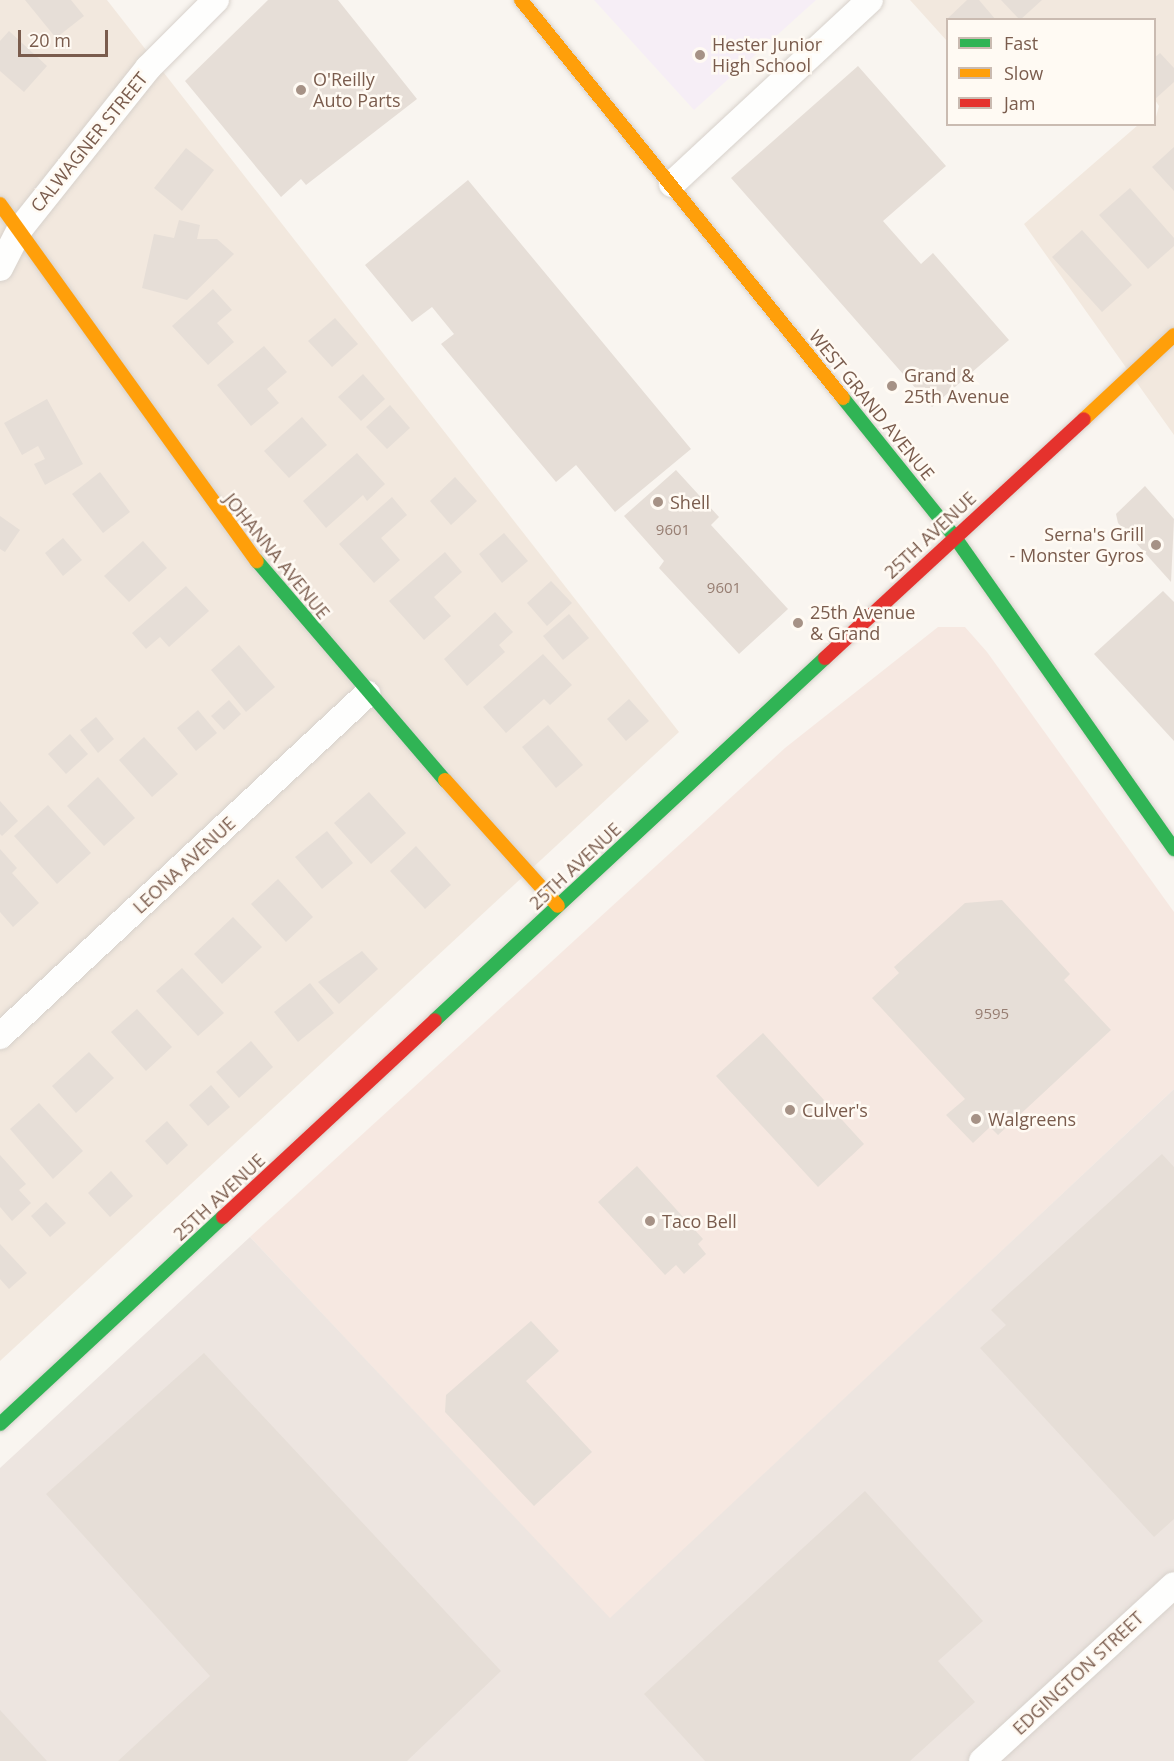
<!DOCTYPE html>
<html>
<head>
<meta charset="utf-8">
<style>
	body { margin:0 }
	#map { position:relative; width:1174px; height:1761px; overflow:hidden; background:#f9f5f0; font-family:"Open Sans",sans-serif }
	div>[style] { position:absolute }
	.residential>* { inset:0; background:#f2e8de }
	.commercial>* { inset:0; background:#f6e8e1 }
	.industrial>* { inset:0; background:#ede5e0 }
	.education>* { inset:0; background:#f6eef6 }
	.building>* { inset:0; background:#e6ded7 }
	.roads { filter:drop-shadow(0 0 2px #d7d1cb) drop-shadow(0 0 2px #d7d1cb) }
	.street>* { height:26px; margin:-13px; padding:0 13px; transform-origin:13px; border-radius:13px; background:#fefefd }
	.fast>* { height:14px; margin:-7px; padding:0 7px; transform-origin:7px; border-radius:7px; background:#30b455 }
	.slow>* { height:14px; margin:-7px; padding:0 7px; transform-origin:7px; border-radius:7px; background:#ff9f0a }
	.jam>* { height:14px; margin:-7px; padding:0 7px; transform-origin:7px; border-radius:7px; background:#e5322d }
	.dots>* { width:16px; height:16px; translate:-50% -50%; box-sizing:border-box; border:3px solid #fffaf3; border-radius:50% }
	span { translate:-50% -50%; white-space:nowrap; text-align:center; line-height:1.15; -webkit-text-stroke:5px #fffaf3; paint-order:stroke }
	.number-label { font-size:15px; color:#977e72 }
	.number-label span { -webkit-text-stroke-width:0 }
	.poi-label { font-size:18px; color:#7a5c4d }
	.left { translate:0 -50%; text-align:left }
	.right { translate:-100% -50%; text-align:right }
	.street-label { font-size:18px; color:#7a5c4d }
	.legend { position:absolute; left:946px; top:18px; width:210px; height:108px; box-sizing:border-box; background:#fffaf3; border:2px solid #cabbb1; margin:0; padding:8px 10px; list-style:none; font-size:18px; color:#7a5c4d }
	.legend li { display:flex; align-items:center; gap:12px; height:30px }
	.legend b { width:30px; border:2px solid #cabbb1 }
	.scale { position:absolute; left:18px; top:30px; width:90px; height:27px; box-sizing:border-box; border:3px solid #7a5c4d; border-top:0; padding-left:8px; font-size:18px; line-height:21px; white-space:nowrap; color:#7a5c4d; -webkit-text-stroke:4px #fffaf3; paint-order:stroke }
</style>
</head>
<body>
<div id="map">
	<div class="residential">
		<div style="clip-path:polygon(0 0,107px 0,679px 732px,0 1361px)"></div>
		<div style="clip-path:polygon(910px 0,1174px 0,1174px 435px,1024px 224px,1138px 125px,1154px 124px,1159px 106px,1155px 100px,1154px 20px,948px 20px,947px 41px)"></div>
	</div>
	<div class="commercial">
		<div style="clip-path:polygon(938px 627px,965px 627px,987px 652px,1174px 912px,1174px 1089px,610px 1619px,250px 1237px,785px 748px)"></div>
	</div>
	<div class="industrial">
		<div style="clip-path:polygon(1174px 1089px,1174px 1761px,0 1761px,0 1468px,250px 1237px,610px 1618px)"></div>
	</div>
	<div class="education">
		<div style="clip-path:polygon(594px 0,816px 0,694px 110px)"></div>
	</div>
	<div class="building">
		<div style="clip-path:polygon(25px 0,71px 0,84px 16px,56px 38px)"></div>
		<div style="clip-path:polygon(268px 0,338px 0,417px 99px,306px 185px,301px 179px,281px 197px,185px 81px)"></div>
		<div style="clip-path:polygon(967px 0,979px 0,996px 20px,946px 20px)"></div>
		<div style="clip-path:polygon(1001px 0,1042px 0,1020px 20px)"></div>
		<div style="clip-path:polygon(9px 31px,47px 66px,24px 92px,0 71px,0 41px)"></div>
		<div style="clip-path:polygon(1160px 53px,1174px 68px,1174px 82px,1154px 100px,1154px 58px)"></div>
		<div style="clip-path:polygon(858px 66px,946px 166px,883px 221px,921px 264px,933px 253px,1009px 340px,932px 407px,731px 178px)"></div>
		<div style="clip-path:polygon(1174px 147px,1174px 191px,1152px 167px)"></div>
		<div style="clip-path:polygon(186px 148px,214px 170px,182px 211px,154px 188px)"></div>
		<div style="clip-path:polygon(468px 180px,691px 449px,615px 512px,576px 465px,556px 482px,441px 344px,454px 334px,432px 307px,412px 322px,365px 265px)"></div>
		<div style="clip-path:polygon(1130px 188px,1174px 238px,1174px 246px,1148px 269px,1099px 215px)"></div>
		<div style="clip-path:polygon(179px 220px,200px 225px,197px 239px,217px 239px,234px 254px,187px 300px,142px 288px,154px 234px,174px 238px)"></div>
		<div style="clip-path:polygon(1082px 230px,1132px 285px,1102px 312px,1052px 257px)"></div>
		<div style="clip-path:polygon(213px 289px,232px 310px,217px 323px,234px 342px,208px 365px,172px 326px)"></div>
		<div style="clip-path:polygon(335px 318px,358px 344px,332px 367px,308px 341px)"></div>
		<div style="clip-path:polygon(264px 346px,287px 372px,267px 389px,279px 403px,251px 426px,217px 385px)"></div>
		<div style="clip-path:polygon(363px 374px,385px 399px,361px 421px,338px 397px)"></div>
		<div style="clip-path:polygon(47px 399px,83px 464px,45px 485px,34px 464px,45px 459px,38px 446px,22px 455px,4px 423px)"></div>
		<div style="clip-path:polygon(390px 405px,410px 428px,387px 449px,366px 427px)"></div>
		<div style="clip-path:polygon(302px 417px,327px 445px,289px 478px,264px 451px)"></div>
		<div style="clip-path:polygon(357px 453px,385px 484px,367px 501px,363px 495px,326px 528px,303px 501px)"></div>
		<div style="clip-path:polygon(676px 470px,719px 517px,711px 525px,788px 609px,739px 654px,659px 568px,664px 561px,624px 516px)"></div>
		<div style="clip-path:polygon(100px 472px,130px 512px,103px 533px,72px 494px)"></div>
		<div style="clip-path:polygon(455px 477px,477px 501px,451px 525px,430px 501px)"></div>
		<div style="clip-path:polygon(1145px 486px,1174px 519px,1171px 582px,1118px 523px,1116px 514px)"></div>
		<div style="clip-path:polygon(392px 497px,407px 515px,381px 538px,400px 560px,374px 583px,339px 544px)"></div>
		<div style="clip-path:polygon(0 516px,20px 530px,5px 552px,0 549px)"></div>
		<div style="clip-path:polygon(504px 533px,528px 561px,502px 583px,479px 554px)"></div>
		<div style="clip-path:polygon(63px 538px,82px 560px,63px 576px,45px 553px)"></div>
		<div style="clip-path:polygon(143px 541px,167px 568px,129px 602px,104px 576px)"></div>
		<div style="clip-path:polygon(445px 552px,462px 572px,434px 597px,451px 616px,424px 640px,389px 601px)"></div>
		<div style="clip-path:polygon(551px 581px,572px 603px,547px 626px,527px 603px)"></div>
		<div style="clip-path:polygon(186px 586px,209px 611px,169px 647px,160px 637px,146px 649px,132px 633px)"></div>
		<div style="clip-path:polygon(1163px 591px,1174px 602px,1174px 741px,1094px 654px)"></div>
		<div style="clip-path:polygon(495px 612px,513px 632px,499px 645px,505px 652px,467px 686px,444px 659px)"></div>
		<div style="clip-path:polygon(569px 614px,589px 638px,563px 660px,543px 636px)"></div>
		<div style="clip-path:polygon(239px 645px,275px 687px,246px 712px,211px 670px)"></div>
		<div style="clip-path:polygon(543px 654px,572px 685px,550px 705px,544px 699px,506px 733px,483px 707px)"></div>
		<div style="clip-path:polygon(629px 699px,649px 721px,626px 741px,607px 719px)"></div>
		<div style="clip-path:polygon(229px 700px,241px 714px,224px 730px,211px 716px)"></div>
		<div style="clip-path:polygon(198px 710px,217px 733px,196px 751px,177px 728px)"></div>
		<div style="clip-path:polygon(96px 717px,114px 739px,98px 753px,80px 730px)"></div>
		<div style="clip-path:polygon(548px 725px,583px 765px,556px 788px,522px 747px)"></div>
		<div style="clip-path:polygon(70px 734px,88px 754px,66px 774px,48px 754px)"></div>
		<div style="clip-path:polygon(144px 737px,178px 774px,152px 797px,119px 760px)"></div>
		<div style="clip-path:polygon(98px 777px,135px 818px,104px 846px,67px 806px)"></div>
		<div style="clip-path:polygon(369px 792px,406px 833px,371px 864px,334px 823px)"></div>
		<div style="clip-path:polygon(0 801px,18px 821px,2px 836px,0 834px)"></div>
		<div style="clip-path:polygon(48px 805px,91px 853px,57px 884px,14px 836px)"></div>
		<div style="clip-path:polygon(327px 831px,353px 863px,322px 889px,295px 857px)"></div>
		<div style="clip-path:polygon(416px 846px,451px 885px,425px 909px,390px 871px)"></div>
		<div style="clip-path:polygon(0 849px,17px 868px,12px 873px,39px 903px,13px 927px,0 912px)"></div>
		<div style="clip-path:polygon(278px 879px,313px 917px,286px 942px,251px 904px)"></div>
		<div style="clip-path:polygon(1002px 900px,1070px 974px,1064px 980px,1111px 1030px,998px 1135px,990px 1127px,973px 1143px,946px 1115px,965px 1099px,872px 998px,899px 973px,894px 967px,965px 903px)"></div>
		<div style="clip-path:polygon(233px 917px,262px 947px,222px 984px,194px 954px)"></div>
		<div style="clip-path:polygon(362px 951px,378px 969px,339px 1004px,318px 982px)"></div>
		<div style="clip-path:polygon(182px 968px,224px 1013px,198px 1036px,156px 991px)"></div>
		<div style="clip-path:polygon(310px 983px,334px 1013px,298px 1042px,274px 1012px)"></div>
		<div style="clip-path:polygon(137px 1009px,172px 1047px,146px 1071px,111px 1032px)"></div>
		<div style="clip-path:polygon(763px 1033px,864px 1144px,818px 1187px,716px 1076px)"></div>
		<div style="clip-path:polygon(251px 1041px,273px 1067px,239px 1098px,216px 1072px)"></div>
		<div style="clip-path:polygon(89px 1052px,114px 1078px,76px 1113px,52px 1086px)"></div>
		<div style="clip-path:polygon(211px 1085px,230px 1107px,208px 1126px,189px 1105px)"></div>
		<div style="clip-path:polygon(39px 1103px,83px 1151px,53px 1179px,10px 1129px)"></div>
		<div style="clip-path:polygon(167px 1121px,188px 1145px,167px 1165px,145px 1141px)"></div>
		<div style="clip-path:polygon(1162px 1154px,1174px 1167px,1174px 1519px,1154px 1537px,980px 1348px,1006px 1325px,991px 1310px)"></div>
		<div style="clip-path:polygon(0 1155px,26px 1184px,19px 1190px,31px 1203px,12px 1221px,0 1207px)"></div>
		<div style="clip-path:polygon(637px 1166px,703px 1239px,698px 1244px,706px 1254px,684px 1274px,676px 1265px,665px 1275px,598px 1202px)"></div>
		<div style="clip-path:polygon(111px 1171px,133px 1196px,110px 1217px,88px 1193px)"></div>
		<div style="clip-path:polygon(46px 1202px,66px 1223px,50px 1237px,31px 1216px)"></div>
		<div style="clip-path:polygon(0 1244px,27px 1273px,9px 1289px,0 1279px)"></div>
		<div style="clip-path:polygon(531px 1321px,559px 1351px,526px 1381px,592px 1452px,534px 1506px,445px 1412px,446px 1395px)"></div>
		<div style="clip-path:polygon(204px 1353px,501px 1671px,407px 1761px,118px 1761px,210px 1676px,46px 1494px)"></div>
		<div style="clip-path:polygon(865px 1491px,983px 1621px,938px 1661px,975px 1702px,910px 1761px,705px 1761px,644px 1694px)"></div>
		<div style="clip-path:polygon(0 1710px,47px 1761px,0 1761px)"></div>
	</div>
	<div class="roads">
		<div class="street">
			<div style="left:672px;top:184px;width:270px;rotate:-42.9deg"></div>
			<div style="left:0;top:268px;width:44px;rotate:-62.9deg"></div>
			<div style="left:20px;top:229px;width:206px;rotate:-51.5deg"></div>
			<div style="left:148px;top:68px;width:96px;rotate:-45deg"></div>
			<div style="left:0;top:1036px;width:502px;rotate:-42.98deg"></div>
			<div style="left:982px;top:1761px;width:260px;rotate:-42.5deg"></div>
		</div>
		<div class="fast">
			<div style="left:843px;top:398px;width:177px;rotate:51.2deg"></div>
			<div style="left:954px;top:536px;width:383px;rotate:54.9deg"></div>
			<div style="left:257px;top:561px;width:289px;rotate:49.4deg"></div>
			<div style="left:435px;top:1020px;width:532px;rotate:-42.87deg"></div>
			<div style="left:0;top:1424px;width:304px;rotate:-42.9deg"></div>
		</div>
		<div class="slow">
			<div style="left:521px;top:0;width:512px;rotate:51.03deg"></div>
			<div style="left:0;top:204px;width:440px;rotate:54.3deg"></div>
			<div style="left:1084px;top:419px;width:123px;rotate:-43deg"></div>
			<div style="left:445px;top:780px;width:169px;rotate:48.1deg"></div>
		</div>
		<div class="jam">
			<div style="left:825px;top:658px;width:352px;rotate:-42.7deg"></div>
			<div style="left:223px;top:1217px;width:289px;rotate:-42.9deg"></div>
		</div>
	</div>
	<div class="dots">
		<div style="left:700px;top:55px;background:#a69286"></div>
		<div style="left:301px;top:90px;background:#a69286"></div>
		<div style="left:892px;top:386px;background:#a69286"></div>
		<div style="left:658px;top:502px;background:#a69286"></div>
		<div style="left:1156px;top:545px;background:#a69286"></div>
		<div style="left:798px;top:623px;background:#a69286"></div>
		<div style="left:790px;top:1110px;background:#a69286"></div>
		<div style="left:976px;top:1119px;background:#a69286"></div>
		<div style="left:650px;top:1221px;background:#a69286"></div>
	</div>
	<div class="number-label">
		<span style="left:673px;top:530px">9601</span>
		<span style="left:724px;top:588px">9601</span>
		<span style="left:992px;top:1014px">9595</span>
	</div>
	<div class="poi-label">
		<span class="left" style="left:712px;top:55px">Hester Junior<br>High School</span>
		<span class="left" style="left:313px;top:90px">O'Reilly<br>Auto Parts</span>
		<span class="left" style="left:904px;top:386px">Grand &amp;<br>25th Avenue</span>
		<span class="left" style="left:670px;top:502px">Shell</span>
		<span class="right" style="left:1144px;top:545px">Serna's Grill<br>- Monster Gyros</span>
		<span class="left" style="left:810px;top:623px">25th Avenue<br>&amp; Grand</span>
		<span class="left" style="left:802px;top:1110px">Culver's</span>
		<span class="left" style="left:988px;top:1119px">Walgreens</span>
		<span class="left" style="left:662px;top:1221px">Taco Bell</span>
	</div>
	<div class="street-label">
		<span style="left:89px;top:142px;rotate:-51deg">CALWAGNER STREET</span>
		<span style="left:872px;top:405px;rotate:51deg">WEST GRAND AVENUE</span>
		<span style="left:930px;top:535px;rotate:-43deg">25TH AVENUE</span>
		<span style="left:277px;top:556px;rotate:51deg">JOHANNA AVENUE</span>
		<span style="left:184px;top:865px;rotate:-43deg">LEONA AVENUE</span>
		<span style="left:575px;top:866px;rotate:-43deg">25TH AVENUE</span>
		<span style="left:219px;top:1197px;rotate:-43deg">25TH AVENUE</span>
		<span style="left:1078px;top:1673px;rotate:-43deg">EDGINGTON STREET</span>
	</div>
	<ul class="legend">
	<li><b style="height:8px;background:#30b455"></b>Fast</li>
	<li><b style="height:8px;background:#ff9f0a"></b>Slow</li>
	<li><b style="height:8px;background:#e5322d"></b>Jam</li>
	</ul>
	<div class="scale">20 m</div>
</div>
</body>
</html>
